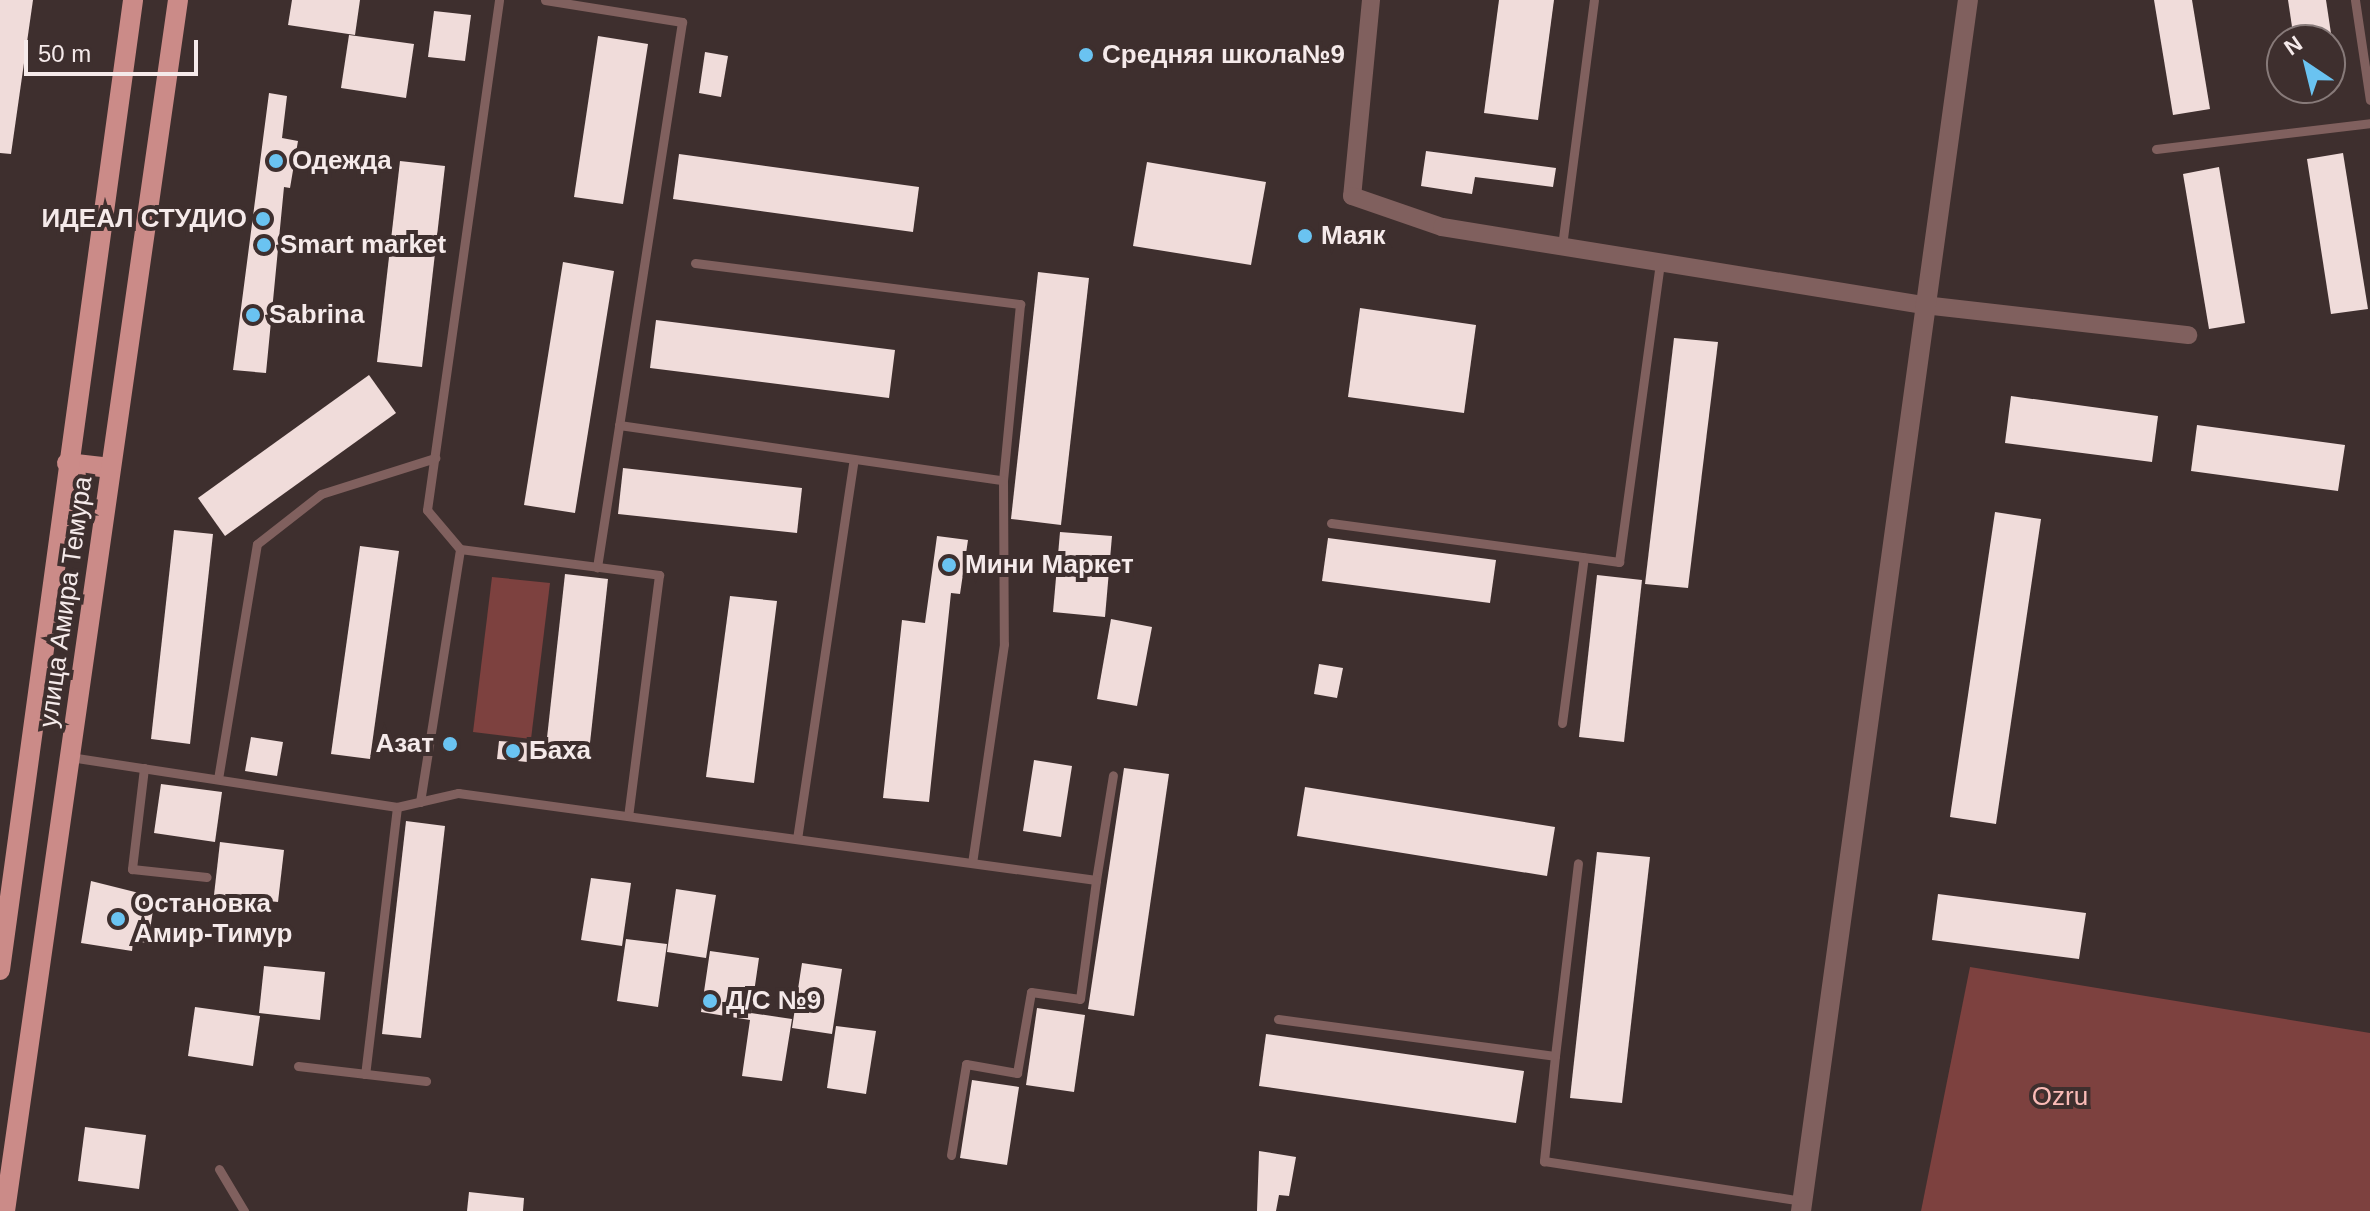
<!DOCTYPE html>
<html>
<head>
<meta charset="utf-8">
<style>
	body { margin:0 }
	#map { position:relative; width:2370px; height:1211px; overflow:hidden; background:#3e2f2e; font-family:Arial,sans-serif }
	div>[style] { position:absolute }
	.green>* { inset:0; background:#7d413f }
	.building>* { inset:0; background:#f0dcda }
	.service>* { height:9px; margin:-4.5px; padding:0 4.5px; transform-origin:4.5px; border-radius:4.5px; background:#80605e }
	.minor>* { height:18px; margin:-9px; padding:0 9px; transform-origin:9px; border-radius:9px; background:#80605e }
	.tertiary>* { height:20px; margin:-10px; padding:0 10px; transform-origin:10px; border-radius:10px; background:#80605e }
	.primary>* { height:20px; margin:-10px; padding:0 10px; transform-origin:10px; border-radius:10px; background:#cb8b88 }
	.dots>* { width:22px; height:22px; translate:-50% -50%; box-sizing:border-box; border:4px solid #3e2f2e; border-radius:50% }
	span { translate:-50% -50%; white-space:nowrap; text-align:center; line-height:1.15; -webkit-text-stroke:8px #3e2f2e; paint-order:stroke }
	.poi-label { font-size:26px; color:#f5eaea; font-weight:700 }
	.left { translate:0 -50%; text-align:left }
	.right { translate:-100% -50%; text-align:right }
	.street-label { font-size:26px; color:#f5eaea }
	.park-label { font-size:26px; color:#fabbb7 }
	.north { position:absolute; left:2266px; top:24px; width:80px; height:80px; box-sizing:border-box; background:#3e2f2e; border:2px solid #877a79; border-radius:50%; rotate:325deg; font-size:22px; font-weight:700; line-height:32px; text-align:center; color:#f5eaea }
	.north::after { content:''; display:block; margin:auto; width:28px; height:36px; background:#6ac3f1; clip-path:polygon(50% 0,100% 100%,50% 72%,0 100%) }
	.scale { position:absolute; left:24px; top:40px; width:174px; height:36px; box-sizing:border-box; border:4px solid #f5eaea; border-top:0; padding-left:10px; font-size:24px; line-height:28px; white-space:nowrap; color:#f5eaea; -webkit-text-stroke:6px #3e2f2e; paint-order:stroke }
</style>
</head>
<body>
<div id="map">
	<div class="green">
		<div style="clip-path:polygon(492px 577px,550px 583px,531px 739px,473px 732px)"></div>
		<div style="clip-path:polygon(1970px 967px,2370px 1033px,2370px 1211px,1921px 1211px)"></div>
	</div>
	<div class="building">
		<div style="clip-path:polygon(0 0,33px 0,11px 154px,0 153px)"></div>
		<div style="clip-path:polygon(292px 0,360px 0,355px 35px,288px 25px)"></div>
		<div style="clip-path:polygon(1499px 0,1554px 0,1538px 120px,1484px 113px)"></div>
		<div style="clip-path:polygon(2154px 0,2192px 0,2210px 109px,2173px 115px)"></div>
		<div style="clip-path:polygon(2288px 0,2326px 0,2332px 40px,2294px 40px)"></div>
		<div style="clip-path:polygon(434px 11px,471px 15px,465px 61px,428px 57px)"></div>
		<div style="clip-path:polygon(349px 35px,414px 44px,406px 98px,341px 88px)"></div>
		<div style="clip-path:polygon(598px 36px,648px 44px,623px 204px,574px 197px)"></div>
		<div style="clip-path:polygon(705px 52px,728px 56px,721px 97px,699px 93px)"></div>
		<div style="clip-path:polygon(269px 93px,287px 96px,282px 138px,298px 141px,290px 188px,284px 187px,266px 373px,233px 370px)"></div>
		<div style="clip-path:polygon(1426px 151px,1556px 168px,1553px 187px,1475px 177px,1472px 194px,1421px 186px)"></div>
		<div style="clip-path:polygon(2343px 153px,2368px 309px,2331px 314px,2307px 159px)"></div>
		<div style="clip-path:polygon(679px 154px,919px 187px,913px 232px,673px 199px)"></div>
		<div style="clip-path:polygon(400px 161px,445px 166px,422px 367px,377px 362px)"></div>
		<div style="clip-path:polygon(1147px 162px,1266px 182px,1251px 265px,1133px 246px)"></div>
		<div style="clip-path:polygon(2219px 167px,2245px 323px,2209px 329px,2183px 174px)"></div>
		<div style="clip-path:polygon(563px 262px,614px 271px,575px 513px,524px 505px)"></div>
		<div style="clip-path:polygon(1038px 272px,1089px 278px,1061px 525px,1011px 519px)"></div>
		<div style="clip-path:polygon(1360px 308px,1476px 325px,1464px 413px,1348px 397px)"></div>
		<div style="clip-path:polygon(656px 320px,895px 350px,889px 398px,650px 368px)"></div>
		<div style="clip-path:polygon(1674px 338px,1718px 342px,1688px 588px,1645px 584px)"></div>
		<div style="clip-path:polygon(369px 375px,396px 413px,225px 536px,198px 498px)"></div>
		<div style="clip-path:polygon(2011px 396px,2158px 416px,2152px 462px,2005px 443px)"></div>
		<div style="clip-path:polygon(2197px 425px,2345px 445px,2338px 491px,2191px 471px)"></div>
		<div style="clip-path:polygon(623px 468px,802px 488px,797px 533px,618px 514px)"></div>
		<div style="clip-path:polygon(1995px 512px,2041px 519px,1996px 824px,1950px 817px)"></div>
		<div style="clip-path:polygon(174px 530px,213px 534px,190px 744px,151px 739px)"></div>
		<div style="clip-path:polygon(1060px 532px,1112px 536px,1105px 617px,1053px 612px)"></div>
		<div style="clip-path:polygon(937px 536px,968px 540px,960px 594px,951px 593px,929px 802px,883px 798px,902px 620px,925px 623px)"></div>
		<div style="clip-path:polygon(1328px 538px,1496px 560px,1490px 603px,1322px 581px)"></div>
		<div style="clip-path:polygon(360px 546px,399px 551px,370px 759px,331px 754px)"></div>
		<div style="clip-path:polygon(565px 574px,608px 579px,588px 761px,545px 756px)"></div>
		<div style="clip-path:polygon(1597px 575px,1642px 580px,1624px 742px,1579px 737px)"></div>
		<div style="clip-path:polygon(730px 596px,777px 601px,754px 783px,706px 777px)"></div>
		<div style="clip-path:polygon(1111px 619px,1152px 627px,1137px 706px,1097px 699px)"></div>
		<div style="clip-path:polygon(1319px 664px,1343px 668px,1337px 698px,1314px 694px)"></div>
		<div style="clip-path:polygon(251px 737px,283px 742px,277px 776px,245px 771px)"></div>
		<div style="clip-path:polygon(499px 741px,529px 743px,527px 762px,497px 759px)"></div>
		<div style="clip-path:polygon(1034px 760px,1072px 766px,1061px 837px,1023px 831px)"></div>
		<div style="clip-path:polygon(1124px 768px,1169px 774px,1134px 1016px,1088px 1009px)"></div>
		<div style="clip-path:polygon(161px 784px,222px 792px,215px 842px,154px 833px)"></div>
		<div style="clip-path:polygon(1305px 787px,1555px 827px,1547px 876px,1297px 836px)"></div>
		<div style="clip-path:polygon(406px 821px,445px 826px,421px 1038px,382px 1034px)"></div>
		<div style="clip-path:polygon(220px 842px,284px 850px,278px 902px,214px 895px)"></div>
		<div style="clip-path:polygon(1597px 852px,1650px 857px,1622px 1103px,1570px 1098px)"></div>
		<div style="clip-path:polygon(591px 878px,631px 883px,622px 946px,581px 940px)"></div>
		<div style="clip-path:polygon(91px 881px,155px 897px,148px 943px,133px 941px,132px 951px,81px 943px)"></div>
		<div style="clip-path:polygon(676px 889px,716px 895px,706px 958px,667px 952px)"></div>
		<div style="clip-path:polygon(1938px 894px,2086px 913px,2079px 959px,1932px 940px)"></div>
		<div style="clip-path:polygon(626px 939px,667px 944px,658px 1007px,617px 1001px)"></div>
		<div style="clip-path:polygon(710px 951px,759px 958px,751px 1013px,792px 1019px,782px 1081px,742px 1076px,750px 1020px,701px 1012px)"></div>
		<div style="clip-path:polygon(802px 963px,842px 969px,832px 1034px,792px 1028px)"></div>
		<div style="clip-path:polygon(264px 966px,325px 972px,320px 1020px,259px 1013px)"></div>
		<div style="clip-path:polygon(195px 1007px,260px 1016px,253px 1066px,188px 1056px)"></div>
		<div style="clip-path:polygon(1037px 1008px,1085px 1015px,1074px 1092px,1026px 1085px)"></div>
		<div style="clip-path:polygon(836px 1026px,876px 1031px,866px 1094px,827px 1088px)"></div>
		<div style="clip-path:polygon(1266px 1034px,1524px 1071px,1516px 1123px,1259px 1086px)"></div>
		<div style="clip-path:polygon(972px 1080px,1019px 1087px,1007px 1165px,960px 1158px)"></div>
		<div style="clip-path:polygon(85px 1127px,146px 1135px,139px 1189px,78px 1181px)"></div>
		<div style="clip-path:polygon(1259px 1151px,1296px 1157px,1289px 1196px,1279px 1195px,1276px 1211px,1257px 1211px)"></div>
		<div style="clip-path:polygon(469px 1192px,524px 1198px,523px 1211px,467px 1211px)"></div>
	</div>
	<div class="service">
		<div style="left:545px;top:0;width:139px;rotate:9.1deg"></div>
		<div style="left:682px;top:22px;width:552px;rotate:98.86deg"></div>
		<div style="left:2355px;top:0;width:101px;rotate:81.5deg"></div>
		<div style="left:2156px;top:149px;width:216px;rotate:-6.9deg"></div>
		<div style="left:1562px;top:246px;width:248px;rotate:-82.6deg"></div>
		<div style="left:695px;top:263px;width:328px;rotate:7.2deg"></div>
		<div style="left:1020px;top:304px;width:177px;rotate:95.5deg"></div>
		<div style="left:1003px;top:480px;width:164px;rotate:89.7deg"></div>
		<div style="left:1004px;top:644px;width:221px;rotate:98.3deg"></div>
		<div style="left:619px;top:425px;width:388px;rotate:8.2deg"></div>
		<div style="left:1331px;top:523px;width:291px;rotate:7.7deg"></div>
		<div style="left:1619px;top:562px;width:302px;rotate:-82.2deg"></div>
		<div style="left:460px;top:549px;width:51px;rotate:-130.2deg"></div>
		<div style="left:427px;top:510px;width:515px;rotate:-81.96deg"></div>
		<div style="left:1562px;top:723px;width:167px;rotate:-82.5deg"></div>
		<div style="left:70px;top:757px;width:331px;rotate:8.7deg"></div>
		<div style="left:397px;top:807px;width:269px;rotate:96.8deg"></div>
		<div style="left:144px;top:768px;width:102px;rotate:96.8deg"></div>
		<div style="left:132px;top:869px;width:75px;rotate:6.1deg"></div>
		<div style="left:218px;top:779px;width:238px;rotate:-80.6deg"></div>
		<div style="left:257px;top:544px;width:81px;rotate:-38deg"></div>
		<div style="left:321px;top:494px;width:120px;rotate:-17.5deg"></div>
		<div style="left:420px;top:802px;width:256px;rotate:-81deg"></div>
		<div style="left:460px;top:549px;width:201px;rotate:7.4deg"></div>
		<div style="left:659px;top:575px;width:243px;rotate:97.3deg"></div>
		<div style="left:397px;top:807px;width:63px;rotate:-12.9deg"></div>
		<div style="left:458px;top:793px;width:644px;rotate:7.77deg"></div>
		<div style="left:1096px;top:880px;width:106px;rotate:-80.8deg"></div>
		<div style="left:797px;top:839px;width:384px;rotate:-81.5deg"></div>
		<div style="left:1278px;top:1019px;width:279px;rotate:7.6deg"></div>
		<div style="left:1555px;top:1056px;width:194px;rotate:-83.2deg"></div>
		<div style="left:1555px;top:1056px;width:106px;rotate:96deg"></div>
		<div style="left:1544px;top:1161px;width:262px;rotate:8.8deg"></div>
		<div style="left:298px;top:1066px;width:129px;rotate:6.7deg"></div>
		<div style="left:951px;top:1155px;width:92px;rotate:-80.6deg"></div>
		<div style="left:966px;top:1064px;width:52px;rotate:10deg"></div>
		<div style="left:1017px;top:1073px;width:82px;rotate:-80.2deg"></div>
		<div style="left:1031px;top:992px;width:49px;rotate:8.1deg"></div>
		<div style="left:1080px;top:999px;width:120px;rotate:-82.3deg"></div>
		<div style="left:219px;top:1169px;width:49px;rotate:59.2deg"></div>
	</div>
	<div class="minor">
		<div style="left:1371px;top:0;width:197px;rotate:95.5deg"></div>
		<div style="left:1352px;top:196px;width:95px;rotate:19deg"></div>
		<div style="left:1442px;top:227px;width:488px;rotate:9.2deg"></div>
		<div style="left:1924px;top:305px;width:266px;rotate:6.5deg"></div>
	</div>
	<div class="tertiary">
		<div style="left:1801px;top:1211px;width:1222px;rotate:-82.15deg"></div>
	</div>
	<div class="primary">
		<div style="left:67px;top:463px;width:44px;rotate:6.5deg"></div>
		<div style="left:0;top:970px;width:979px;rotate:-82.19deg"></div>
		<div style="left:5px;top:1211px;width:1223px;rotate:-81.87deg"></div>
	</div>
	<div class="dots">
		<div style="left:1086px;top:55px;background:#6ac3f1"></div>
		<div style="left:276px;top:161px;background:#6ac3f1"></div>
		<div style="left:263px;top:219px;background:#6ac3f1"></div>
		<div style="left:1305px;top:236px;background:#6ac3f1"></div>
		<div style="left:264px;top:245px;background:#6ac3f1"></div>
		<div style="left:253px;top:315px;background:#6ac3f1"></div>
		<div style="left:949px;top:565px;background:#6ac3f1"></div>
		<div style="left:450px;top:744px;background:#6ac3f1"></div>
		<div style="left:513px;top:751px;background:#6ac3f1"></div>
		<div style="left:118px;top:919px;background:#6ac3f1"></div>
		<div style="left:710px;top:1001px;background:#6ac3f1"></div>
	</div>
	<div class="poi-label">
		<span class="left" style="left:1102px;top:55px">Средняя школа№9</span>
		<span class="left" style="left:292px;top:161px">Одежда</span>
		<span class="right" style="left:247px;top:219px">ИДЕАЛ СТУДИО</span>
		<span class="left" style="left:1321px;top:236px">Маяк</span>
		<span class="left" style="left:280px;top:245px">Smart market</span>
		<span class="left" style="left:269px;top:315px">Sabrina</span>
		<span class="left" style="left:965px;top:565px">Мини Маркет</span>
		<span class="right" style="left:434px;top:744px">Азат</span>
		<span class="left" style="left:529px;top:751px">Баха</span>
		<span class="left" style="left:134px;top:919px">Остановка<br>Амир-Тимур</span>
		<span class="left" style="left:726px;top:1001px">Д/С №9</span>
	</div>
	<div class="street-label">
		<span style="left:66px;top:602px;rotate:-82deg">улица Амира Темура</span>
	</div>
	<div class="park-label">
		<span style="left:2060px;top:1097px">Ozru</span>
	</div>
	<div class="north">N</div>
	<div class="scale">50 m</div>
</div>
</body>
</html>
